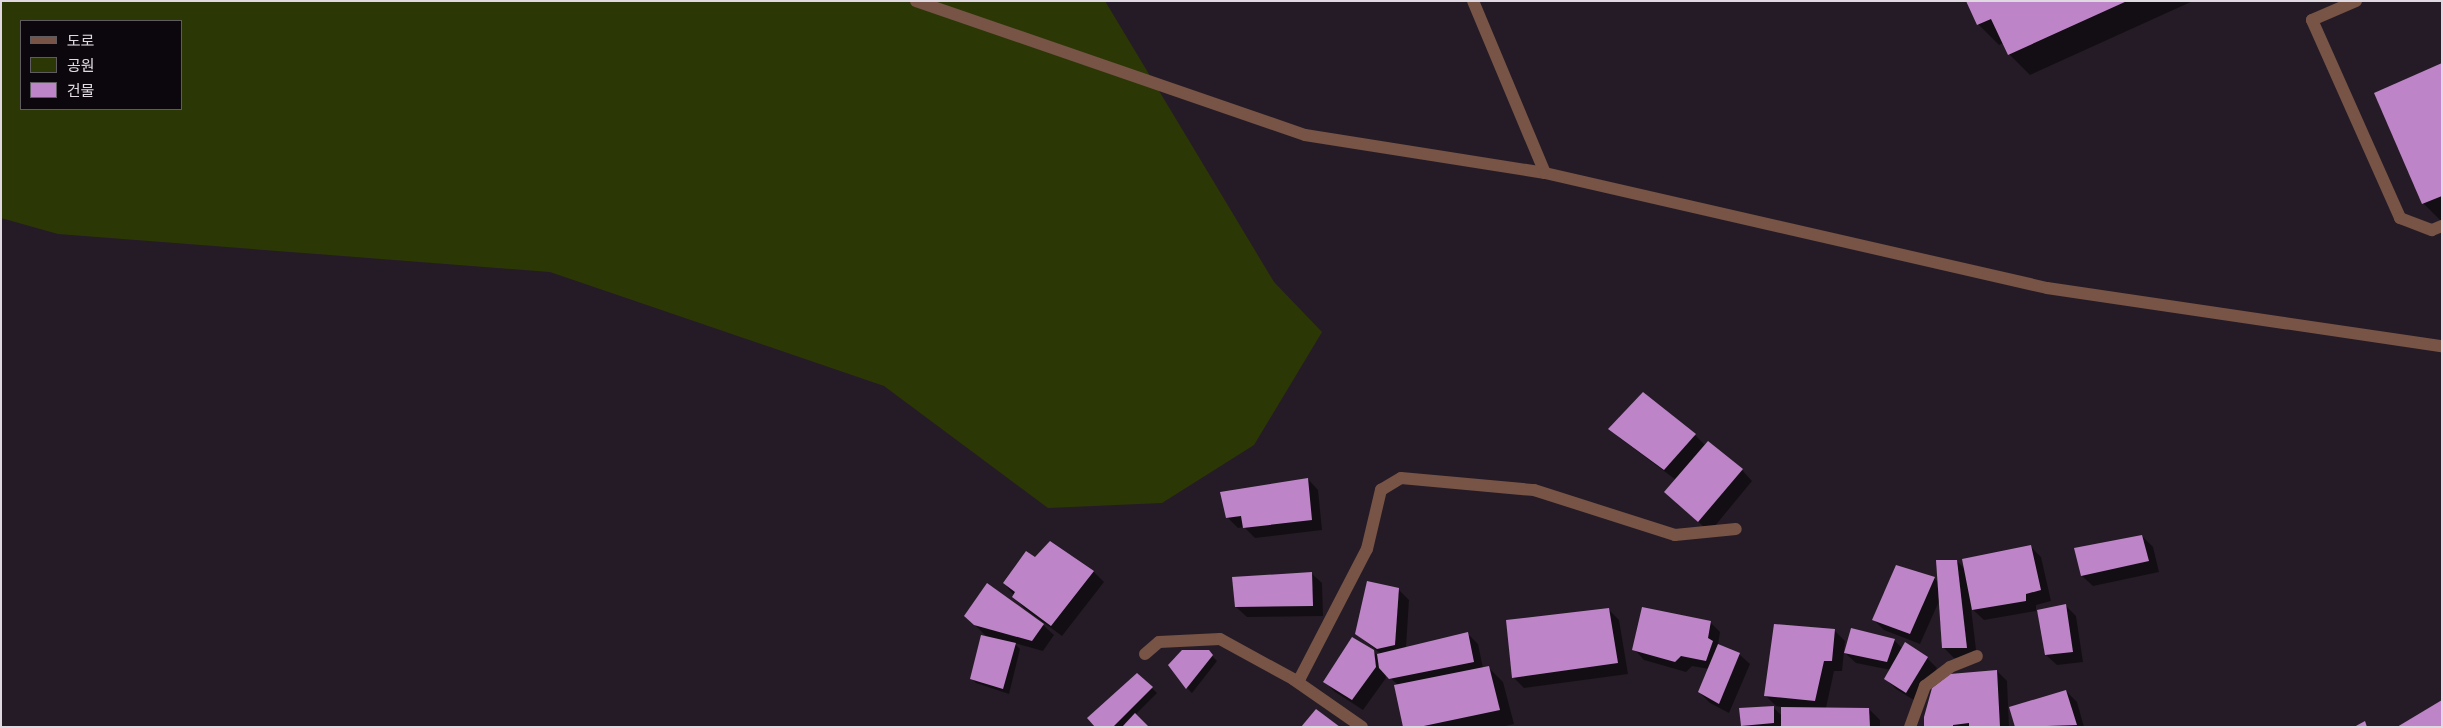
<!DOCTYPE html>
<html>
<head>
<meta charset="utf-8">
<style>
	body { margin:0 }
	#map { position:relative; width:2443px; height:728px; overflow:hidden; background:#251b26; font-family:"Source Serif 4","Noto Sans KR",serif }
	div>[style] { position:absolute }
	.green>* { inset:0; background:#2c3706 }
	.shadow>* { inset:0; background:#0007 }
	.building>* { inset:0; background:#be84c8 }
	.minor>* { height:12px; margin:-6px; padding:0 6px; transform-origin:6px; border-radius:6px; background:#775445 }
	span { translate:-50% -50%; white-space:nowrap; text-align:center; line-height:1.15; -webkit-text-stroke:5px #0b070c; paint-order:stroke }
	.frame { position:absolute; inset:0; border:2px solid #e0d9e1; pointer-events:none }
	.legend { position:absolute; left:20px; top:20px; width:162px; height:90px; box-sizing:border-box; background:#0b070c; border:1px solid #605b61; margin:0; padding:6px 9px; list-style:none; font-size:15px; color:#e0d9e1 }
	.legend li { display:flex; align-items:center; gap:10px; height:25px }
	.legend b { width:25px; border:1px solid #605b61 }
</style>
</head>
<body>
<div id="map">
	<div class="green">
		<div style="clip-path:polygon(evenodd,1px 1px,1105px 1px,1274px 282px,1322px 332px,1254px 445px,1162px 503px,1048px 508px,884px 386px,550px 272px,58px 234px,1px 218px,1px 1px,21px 21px,181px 21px,181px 109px,21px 109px,21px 21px)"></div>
	</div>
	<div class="shadow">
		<div style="clip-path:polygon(1967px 1px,2193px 1px,2030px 75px,2009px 54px,2004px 43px,1999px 45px,1978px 24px)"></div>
		<div style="clip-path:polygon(2442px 65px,2442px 221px,2441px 221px,2423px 203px)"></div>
		<div style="clip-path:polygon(1610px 429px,1695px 435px,1706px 446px,1742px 470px,1752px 481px,1710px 532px,1676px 503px,1676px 480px,1621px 439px)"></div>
		<div style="clip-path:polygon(1308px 479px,1318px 490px,1322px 530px,1255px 538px,1244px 527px,1238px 528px,1227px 517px)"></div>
		<div style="clip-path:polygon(2142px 536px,2153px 547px,2159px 572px,2093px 586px,2082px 576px)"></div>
		<div style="clip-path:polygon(1050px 543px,1094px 572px,1104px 582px,1062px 636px,1024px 608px,1004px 583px,1036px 559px)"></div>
		<div style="clip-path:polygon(2031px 547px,2041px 557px,2051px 601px,2036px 605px,2036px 611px,1984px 620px,1971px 608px,1977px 658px,1954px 658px,1944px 648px,1940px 599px,1920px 644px,1884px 630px,1874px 620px,1897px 567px,1934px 578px,1939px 583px,1957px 561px,1966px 570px)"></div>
		<div style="clip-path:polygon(1311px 573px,1322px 583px,1323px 616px,1247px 617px,1236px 607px)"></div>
		<div style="clip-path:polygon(1398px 589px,1409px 600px,1406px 648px,1468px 634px,1478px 644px,1483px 668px,1488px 667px,1503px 682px,1514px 724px,1501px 727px,1404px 727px,1398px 685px,1385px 673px,1386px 678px,1363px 710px,1335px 692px,1325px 682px,1373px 651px,1377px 655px,1381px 654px,1356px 634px)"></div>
		<div style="clip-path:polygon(2066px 606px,2076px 616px,2083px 662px,2057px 665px,2046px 655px)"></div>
		<div style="clip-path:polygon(1608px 609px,1619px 620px,1628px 674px,1524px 688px,1513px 677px)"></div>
		<div style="clip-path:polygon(966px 616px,1043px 625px,1054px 635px,1043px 651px,1014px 643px,1020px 649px,1009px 694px,976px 683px,971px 678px,988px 638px)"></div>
		<div style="clip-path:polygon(1710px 622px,1720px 632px,1718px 645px,1739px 654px,1750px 664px,1729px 713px,1710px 703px,1699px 692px,1709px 669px,1692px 666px,1686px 672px,1644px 660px,1634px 649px)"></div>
		<div style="clip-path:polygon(1834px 630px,1845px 641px,1842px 671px,1834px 671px,1826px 708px,1869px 709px,1880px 720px,1880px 727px,1744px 727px,1742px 725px,1773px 707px,1782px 716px,1782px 707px,1776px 706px,1765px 695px)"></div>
		<div style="clip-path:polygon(1894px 640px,1903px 649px,1927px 658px,1937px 668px,1917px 702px,1896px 689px,1886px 679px,1891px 670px,1856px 663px,1845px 653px)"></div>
		<div style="clip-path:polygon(1208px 652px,1217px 661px,1192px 693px,1187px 688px)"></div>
		<div style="clip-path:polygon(1997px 671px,2007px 681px,2009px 727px,1925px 727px)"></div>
		<div style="clip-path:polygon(1137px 674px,1157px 693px,1135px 715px,1147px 727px,1097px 727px)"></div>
		<div style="clip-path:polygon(2066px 691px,2077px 702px,2084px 727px,2016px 727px)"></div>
	</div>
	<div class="building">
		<div style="clip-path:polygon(1966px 1px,2127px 1px,2008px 55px,1991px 19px,1977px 25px)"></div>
		<div style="clip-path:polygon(2442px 63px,2442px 196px,2422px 204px,2374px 93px)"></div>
		<div style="clip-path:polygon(1643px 392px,1696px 434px,1664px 470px,1608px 429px)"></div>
		<div style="clip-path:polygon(1708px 441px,1743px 469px,1698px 522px,1664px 492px)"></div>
		<div style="clip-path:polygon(1308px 478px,1312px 520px,1243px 528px,1241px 516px,1226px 518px,1220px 492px)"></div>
		<div style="clip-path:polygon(2142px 535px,2149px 561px,2081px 576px,2074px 548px)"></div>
		<div style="clip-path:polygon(1050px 541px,1094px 571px,1051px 626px,1012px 597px,1015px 592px,1003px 583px,1026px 551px,1035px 557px)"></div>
		<div style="clip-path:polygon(2031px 545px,2041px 590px,2026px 594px,2026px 601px,1972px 610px,1962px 559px)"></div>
		<div style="clip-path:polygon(1936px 560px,1957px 560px,1967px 648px,1942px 648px)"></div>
		<div style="clip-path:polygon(1896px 565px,1935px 577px,1910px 634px,1872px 620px)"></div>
		<div style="clip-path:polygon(1312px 572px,1313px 606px,1235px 607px,1232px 577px)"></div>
		<div style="clip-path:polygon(1367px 581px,1399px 588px,1395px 645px,1377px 649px,1355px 634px)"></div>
		<div style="clip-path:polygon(987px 583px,1044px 624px,1032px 641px,974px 625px,964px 616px)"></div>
		<div style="clip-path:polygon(2066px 604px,2073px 652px,2045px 655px,2037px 610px)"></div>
		<div style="clip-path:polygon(1642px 607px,1711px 621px,1708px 638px,1713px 641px,1706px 661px,1681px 656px,1675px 662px,1632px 650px)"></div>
		<div style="clip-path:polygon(1609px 608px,1618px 663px,1512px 678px,1506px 620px)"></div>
		<div style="clip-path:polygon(1774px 624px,1835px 629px,1832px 661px,1824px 661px,1815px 701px,1764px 696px)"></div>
		<div style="clip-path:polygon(1851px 628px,1895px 639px,1887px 662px,1844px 653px)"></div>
		<div style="clip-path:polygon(1468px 632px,1474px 662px,1389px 679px,1379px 668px,1377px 654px)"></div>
		<div style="clip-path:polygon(981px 635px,1016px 643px,1003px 689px,970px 679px)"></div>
		<div style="clip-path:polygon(1352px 637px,1374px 650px,1376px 667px,1352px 700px,1323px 682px)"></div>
		<div style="clip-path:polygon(1905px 642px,1928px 657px,1906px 693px,1884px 679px)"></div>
		<div style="clip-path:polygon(1718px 644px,1740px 653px,1719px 704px,1698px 692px)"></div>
		<div style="clip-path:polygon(1182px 650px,1209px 650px,1213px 655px,1186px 689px,1168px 665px)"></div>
		<div style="clip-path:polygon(1489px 666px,1500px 710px,1419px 727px,1403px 727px,1394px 685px)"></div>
		<div style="clip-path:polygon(1997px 670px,2000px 727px,1969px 727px,1969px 723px,1953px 725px,1953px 727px,1924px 727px,1924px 717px,1932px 688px,1950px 674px)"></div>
		<div style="clip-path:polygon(1137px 673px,1153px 687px,1113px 727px,1095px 727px,1087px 718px)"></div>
		<div style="clip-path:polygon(2066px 690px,2077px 725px,2015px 727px,2009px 707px)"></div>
		<div style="clip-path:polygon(2442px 700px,2442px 727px,2397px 727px)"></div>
		<div style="clip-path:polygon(1774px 706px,1774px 723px,1741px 726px,1739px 708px)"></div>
		<div style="clip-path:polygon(1781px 707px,1869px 708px,1870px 727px,1781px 727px)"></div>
		<div style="clip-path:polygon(1316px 709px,1340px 727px,1301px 727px)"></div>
		<div style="clip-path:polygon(1135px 713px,1149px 727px,1122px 727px)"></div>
		<div style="clip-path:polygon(2365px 721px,2367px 727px,2354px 727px)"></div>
	</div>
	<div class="minor">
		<div style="left:916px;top:1px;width:411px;rotate:19deg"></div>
		<div style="left:1305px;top:135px;width:243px;rotate:9deg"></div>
		<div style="left:1545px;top:173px;width:186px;rotate:-112.7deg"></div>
		<div style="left:2356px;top:1px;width:48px;rotate:156.6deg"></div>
		<div style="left:2312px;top:20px;width:217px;rotate:66deg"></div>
		<div style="left:2400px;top:218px;width:34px;rotate:21deg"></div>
		<div style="left:2432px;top:230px;width:11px;rotate:-22deg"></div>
		<div style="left:1545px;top:173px;width:515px;rotate:12.9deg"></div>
		<div style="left:2047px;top:288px;width:399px;rotate:8.4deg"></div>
		<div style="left:1145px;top:654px;width:18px;rotate:-41deg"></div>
		<div style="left:1159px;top:642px;width:61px;rotate:-2.8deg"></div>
		<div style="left:1220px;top:639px;width:83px;rotate:28.7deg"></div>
		<div style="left:1293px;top:679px;width:84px;rotate:34.8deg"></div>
		<div style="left:1298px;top:682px;width:150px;rotate:-62.6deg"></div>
		<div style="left:1367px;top:549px;width:61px;rotate:-76.7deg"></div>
		<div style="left:1381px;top:490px;width:23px;rotate:-31deg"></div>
		<div style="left:1401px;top:478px;width:134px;rotate:5.2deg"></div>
		<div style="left:1534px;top:490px;width:148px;rotate:17.7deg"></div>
		<div style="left:1675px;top:535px;width:61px;rotate:-5.6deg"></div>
		<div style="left:1910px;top:727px;width:44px;rotate:-69.9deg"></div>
		<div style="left:1925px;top:686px;width:31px;rotate:-37deg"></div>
		<div style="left:1950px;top:667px;width:29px;rotate:-22deg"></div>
	</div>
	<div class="frame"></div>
	<ul class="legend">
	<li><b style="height:6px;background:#775445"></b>도로</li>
	<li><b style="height:14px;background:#2c3706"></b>공원</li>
	<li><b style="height:14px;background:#be84c8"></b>건물</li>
	</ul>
</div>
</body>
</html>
